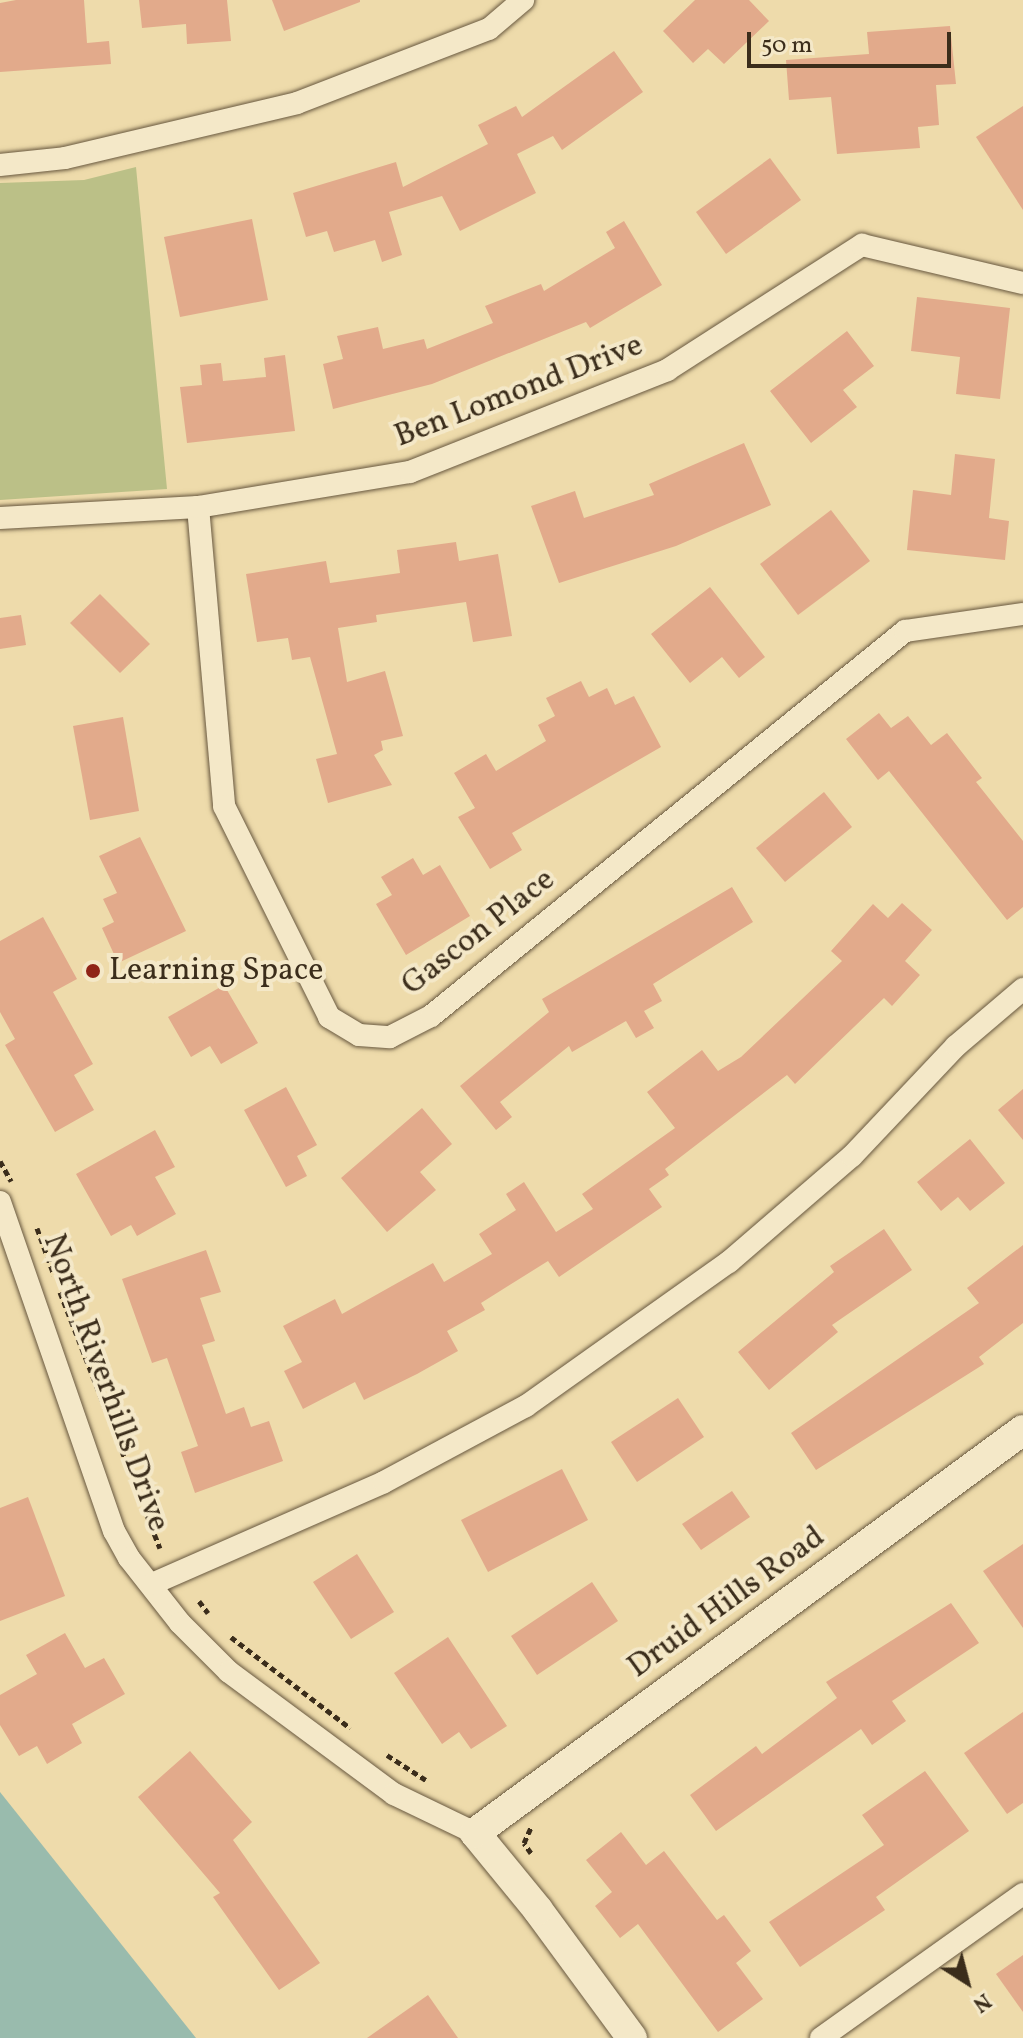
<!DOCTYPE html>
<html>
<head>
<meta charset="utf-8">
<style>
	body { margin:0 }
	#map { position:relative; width:1023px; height:2038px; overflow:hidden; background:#eedbab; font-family:Vollkorn,serif }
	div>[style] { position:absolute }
	.green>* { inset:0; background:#bbc087 }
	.water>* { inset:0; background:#99bbad }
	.building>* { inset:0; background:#e2aa8b }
	.path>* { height:5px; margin-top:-2.5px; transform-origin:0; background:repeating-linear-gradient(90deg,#3b2d1b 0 6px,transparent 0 10px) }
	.roads { filter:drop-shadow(0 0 2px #68583f) drop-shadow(0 0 2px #68583f) }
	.street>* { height:22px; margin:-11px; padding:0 11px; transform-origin:11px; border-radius:11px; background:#f4e8c8 }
	.secondary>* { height:30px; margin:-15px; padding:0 15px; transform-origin:15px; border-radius:15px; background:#f4e8c8 }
	.dots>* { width:22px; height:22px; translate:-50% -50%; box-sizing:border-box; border:4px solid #f4e8c8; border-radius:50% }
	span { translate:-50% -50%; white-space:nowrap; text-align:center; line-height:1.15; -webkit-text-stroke:8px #f4e8c8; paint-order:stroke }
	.street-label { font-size:32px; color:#3b2d1b }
	.poi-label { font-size:32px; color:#3b2d1b }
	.left { translate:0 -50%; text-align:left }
	.north { position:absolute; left:927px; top:1942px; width:80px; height:80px; -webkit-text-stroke:6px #f4e8c8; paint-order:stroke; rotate:144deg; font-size:22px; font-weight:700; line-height:32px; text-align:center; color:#3b2d1b }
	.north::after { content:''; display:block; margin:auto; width:28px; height:36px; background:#3b2d1b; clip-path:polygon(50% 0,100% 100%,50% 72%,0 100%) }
	.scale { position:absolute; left:747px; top:32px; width:204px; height:36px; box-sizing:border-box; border:4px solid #3b2d1b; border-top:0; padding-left:10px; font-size:24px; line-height:28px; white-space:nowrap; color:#3b2d1b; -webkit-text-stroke:6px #f4e8c8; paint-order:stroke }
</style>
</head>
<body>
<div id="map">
	<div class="green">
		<div style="clip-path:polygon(136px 167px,167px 489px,0 500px,0 183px,84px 180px)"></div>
	</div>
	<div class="water">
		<div style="clip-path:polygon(0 1792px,196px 2038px,0 2038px)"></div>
	</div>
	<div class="building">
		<div style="clip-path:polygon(16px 0,84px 0,87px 43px,109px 41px,111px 64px,0 72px,0 3px)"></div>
		<div style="clip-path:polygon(139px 0,227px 0,231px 41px,187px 44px,186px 24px,142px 28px)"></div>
		<div style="clip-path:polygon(272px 0,360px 0,360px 2px,284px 31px)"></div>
		<div style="clip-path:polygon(695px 0,749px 0,769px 21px,724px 64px,708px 49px,693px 63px,663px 31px)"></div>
		<div style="clip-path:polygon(950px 26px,956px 84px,936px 85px,939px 125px,918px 127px,920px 148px,837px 154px,831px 97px,789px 100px,786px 60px,869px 54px,867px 32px)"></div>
		<div style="clip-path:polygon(614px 51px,643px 92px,562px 150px,553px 136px,517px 154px,536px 193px,460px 231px,442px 196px,389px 212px,402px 255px,382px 262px,375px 240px,334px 252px,327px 231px,306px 237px,293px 193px,396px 162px,403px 187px,488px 144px,478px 125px,516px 106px,522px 117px)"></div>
		<div style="clip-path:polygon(1023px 106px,1023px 210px,976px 137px)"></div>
		<div style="clip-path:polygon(770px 158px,801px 200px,726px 254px,696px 212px)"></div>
		<div style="clip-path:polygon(252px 219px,268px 300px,180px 317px,164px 237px)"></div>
		<div style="clip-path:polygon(624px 221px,662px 285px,590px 328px,586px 322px,432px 384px,333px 409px,323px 364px,343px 359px,337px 336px,378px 327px,383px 349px,424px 339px,427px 349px,493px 323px,485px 306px,541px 284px,544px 291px,615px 248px,606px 232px)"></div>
		<div style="clip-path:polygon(917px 297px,1010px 308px,1000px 399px,956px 394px,960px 357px,911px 351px)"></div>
		<div style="clip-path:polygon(847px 331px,874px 366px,843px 390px,857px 407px,811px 443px,770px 391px)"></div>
		<div style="clip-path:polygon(285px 355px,295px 431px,187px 443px,180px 387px,202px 385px,200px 365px,221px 363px,223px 381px,266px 377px,264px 358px)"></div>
		<div style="clip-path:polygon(744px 443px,771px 505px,676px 546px,559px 583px,531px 506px,575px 491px,584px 518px,654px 495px,649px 484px)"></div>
		<div style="clip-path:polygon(955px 454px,995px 459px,989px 518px,1009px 521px,1005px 560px,907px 550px,913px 490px,951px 495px)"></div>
		<div style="clip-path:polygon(831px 510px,870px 561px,798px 615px,760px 564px)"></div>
		<div style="clip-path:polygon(456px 542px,459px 561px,498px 554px,512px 636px,473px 642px,466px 602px,376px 615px,377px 622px,338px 628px,347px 682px,385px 671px,403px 736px,381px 741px,383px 750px,374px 755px,392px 785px,328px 803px,316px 759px,337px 754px,310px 657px,292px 660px,288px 638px,257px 642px,246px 574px,326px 561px,330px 583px,400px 573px,397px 550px)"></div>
		<div style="clip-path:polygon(710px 587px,765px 657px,739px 678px,722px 657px,690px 683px,651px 634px)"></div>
		<div style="clip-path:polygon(100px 594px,150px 644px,120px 673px,70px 623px)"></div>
		<div style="clip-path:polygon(21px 615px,26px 645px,0 649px,0 618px)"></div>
		<div style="clip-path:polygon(581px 681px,589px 697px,607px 688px,615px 705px,634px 696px,661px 747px,512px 833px,522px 850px,490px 869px,458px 817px,475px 808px,454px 773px,486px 754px,496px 771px,546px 741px,538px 725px,555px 716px,546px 698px)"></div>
		<div style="clip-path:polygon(879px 713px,891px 728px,908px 716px,931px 745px,947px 733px,982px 778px,976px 782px,1023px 841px,1023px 907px,1007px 920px,889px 771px,878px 780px,846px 739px)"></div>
		<div style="clip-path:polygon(123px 717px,139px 811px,90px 820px,73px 726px)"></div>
		<div style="clip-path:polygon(824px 792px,852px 827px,785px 882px,756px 848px)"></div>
		<div style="clip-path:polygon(140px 837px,186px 931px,118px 963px,102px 928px,114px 922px,103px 899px,117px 893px,99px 856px)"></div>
		<div style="clip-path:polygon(413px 858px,423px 875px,440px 865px,470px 916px,406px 955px,376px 904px,392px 895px,381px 877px)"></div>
		<div style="clip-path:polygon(732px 887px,753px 922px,653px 984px,662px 1001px,644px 1011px,654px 1028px,636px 1038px,626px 1021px,572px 1052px,569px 1046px,500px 1102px,512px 1117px,496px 1130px,460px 1086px,549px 1012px,542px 999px)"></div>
		<div style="clip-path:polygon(902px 903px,932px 930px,905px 961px,920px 975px,892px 1006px,884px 998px,795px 1084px,787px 1075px,665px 1169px,669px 1175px,649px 1189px,662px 1207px,559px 1277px,548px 1261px,481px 1303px,485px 1310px,447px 1331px,458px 1351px,417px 1374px,364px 1400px,355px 1382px,303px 1409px,284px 1371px,302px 1362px,283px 1326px,335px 1299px,342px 1314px,433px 1263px,444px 1282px,492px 1254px,479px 1234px,516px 1210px,506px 1194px,524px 1182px,556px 1232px,593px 1209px,582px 1194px,675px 1128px,647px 1092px,702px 1050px,718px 1071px,741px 1057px,842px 961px,831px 951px,873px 904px,888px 918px)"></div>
		<div style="clip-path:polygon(43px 917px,77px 979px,53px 992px,93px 1064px,74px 1075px,94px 1110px,55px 1132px,5px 1045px,15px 1039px,0 1012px,0 941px)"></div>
		<div style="clip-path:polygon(224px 985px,258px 1043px,221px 1064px,210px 1046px,191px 1057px,168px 1017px)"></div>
		<div style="clip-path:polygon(286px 1087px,317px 1145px,297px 1156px,307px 1176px,286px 1187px,244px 1110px)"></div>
		<div style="clip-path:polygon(1023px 1089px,1023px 1140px,998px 1110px)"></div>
		<div style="clip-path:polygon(422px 1108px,452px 1144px,420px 1172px,436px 1190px,387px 1232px,341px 1178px)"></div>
		<div style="clip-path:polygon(155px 1130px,175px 1167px,155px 1177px,176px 1214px,137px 1236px,131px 1225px,111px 1236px,76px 1174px)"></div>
		<div style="clip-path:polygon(970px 1139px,1005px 1183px,970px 1211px,958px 1197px,941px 1211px,917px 1182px)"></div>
		<div style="clip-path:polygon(884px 1229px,912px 1270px,832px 1325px,838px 1332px,769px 1390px,738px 1352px,834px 1272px,830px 1266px)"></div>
		<div style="clip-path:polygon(1023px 1245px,1023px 1323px,979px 1357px,984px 1364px,816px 1470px,791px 1433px,979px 1303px,967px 1288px)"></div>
		<div style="clip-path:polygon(206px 1250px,221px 1292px,200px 1298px,215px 1341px,202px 1345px,226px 1414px,244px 1407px,251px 1427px,269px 1421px,283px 1461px,195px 1493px,181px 1452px,198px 1446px,167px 1358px,152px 1363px,122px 1279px)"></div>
		<div style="clip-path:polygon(678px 1398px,704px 1437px,637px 1482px,611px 1442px)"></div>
		<div style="clip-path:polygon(562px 1469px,588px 1520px,488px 1572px,461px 1520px)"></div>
		<div style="clip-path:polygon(732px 1491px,750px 1517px,701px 1550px,682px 1524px)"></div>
		<div style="clip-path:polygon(28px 1497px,65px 1596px,0 1621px,0 1508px)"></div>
		<div style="clip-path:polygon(1023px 1544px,1023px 1628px,983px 1571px)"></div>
		<div style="clip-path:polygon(357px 1554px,394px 1612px,351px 1639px,313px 1582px)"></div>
		<div style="clip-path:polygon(592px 1582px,618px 1621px,537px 1675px,511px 1636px)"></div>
		<div style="clip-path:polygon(951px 1603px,979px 1643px,892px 1701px,906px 1721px,872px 1745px,861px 1729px,716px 1831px,690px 1795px,756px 1746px,762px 1754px,837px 1698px,826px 1682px)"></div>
		<div style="clip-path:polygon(65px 1633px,85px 1668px,104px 1658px,125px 1694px,72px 1724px,82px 1743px,47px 1764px,37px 1746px,19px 1756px,0 1725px,0 1695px,37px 1674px,26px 1655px)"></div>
		<div style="clip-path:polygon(448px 1637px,507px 1726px,471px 1749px,459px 1732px,442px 1744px,394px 1673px)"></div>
		<div style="clip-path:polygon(1023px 1712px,1023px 1803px,1007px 1814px,964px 1753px)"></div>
		<div style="clip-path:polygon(190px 1751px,252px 1822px,233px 1840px,320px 1963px,279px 1990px,213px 1897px,220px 1893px,138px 1797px)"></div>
		<div style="clip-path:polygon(925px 1771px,969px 1831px,876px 1897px,885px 1910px,800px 1967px,769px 1922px,884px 1845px,862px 1815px)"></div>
		<div style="clip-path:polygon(621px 1832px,646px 1865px,664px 1851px,717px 1920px,724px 1915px,751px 1951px,736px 1963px,763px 1999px,718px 2032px,638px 1924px,620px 1938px,595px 1906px,612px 1892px,586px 1860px)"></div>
		<div style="clip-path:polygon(1023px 1955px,1023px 2012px,996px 1974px)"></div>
		<div style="clip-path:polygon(428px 1995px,458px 2038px,367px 2038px)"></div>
	</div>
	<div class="path">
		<div style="left:0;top:1161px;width:23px;rotate:61deg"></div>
		<div style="left:37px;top:1228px;width:50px;rotate:70.1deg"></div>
		<div style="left:60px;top:1292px;width:275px;rotate:68.7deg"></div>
		<div style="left:199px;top:1601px;width:15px;rotate:53deg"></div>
		<div style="left:231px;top:1637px;width:150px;rotate:37.4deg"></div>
		<div style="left:387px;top:1755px;width:46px;rotate:32.7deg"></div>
		<div style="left:531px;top:1853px;width:12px;rotate:-125deg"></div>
		<div style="left:524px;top:1843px;width:17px;rotate:-66deg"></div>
	</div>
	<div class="roads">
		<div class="street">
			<div style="left:0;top:165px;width:65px;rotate:-6.1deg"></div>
			<div style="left:65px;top:158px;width:238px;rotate:-13.3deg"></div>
			<div style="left:297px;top:103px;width:206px;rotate:-21.1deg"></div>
			<div style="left:489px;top:29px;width:45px;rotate:-40.5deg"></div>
			<div style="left:198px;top:507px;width:300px;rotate:85deg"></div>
			<div style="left:224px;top:806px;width:236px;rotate:63.5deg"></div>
			<div style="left:329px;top:1017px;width:35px;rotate:31deg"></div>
			<div style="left:359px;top:1035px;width:31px;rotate:4deg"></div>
			<div style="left:390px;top:1037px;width:46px;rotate:-27.1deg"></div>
			<div style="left:431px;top:1016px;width:611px;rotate:-39.08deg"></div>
			<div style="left:905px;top:631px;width:119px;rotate:-8.2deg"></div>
			<div style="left:0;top:518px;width:198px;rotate:-3.2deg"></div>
			<div style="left:198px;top:507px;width:215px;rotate:-9.4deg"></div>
			<div style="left:410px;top:472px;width:277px;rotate:-21.6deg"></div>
			<div style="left:667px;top:370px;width:232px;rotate:-32.7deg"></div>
			<div style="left:862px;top:245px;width:165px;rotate:13.3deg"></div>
			<div style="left:0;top:1202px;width:348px;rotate:70.9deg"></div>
			<div style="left:114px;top:1531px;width:31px;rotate:61deg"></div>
			<div style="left:129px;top:1558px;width:83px;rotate:51.9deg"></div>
			<div style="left:180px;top:1623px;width:69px;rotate:45deg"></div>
			<div style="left:229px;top:1672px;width:205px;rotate:36.5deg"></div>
			<div style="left:394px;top:1794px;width:90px;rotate:25.7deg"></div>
			<div style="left:152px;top:1584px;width:253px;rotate:-23.7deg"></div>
			<div style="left:384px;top:1482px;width:161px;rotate:-28.2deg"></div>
			<div style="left:526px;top:1406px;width:249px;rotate:-35.4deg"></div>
			<div style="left:729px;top:1262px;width:162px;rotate:-40.8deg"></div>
			<div style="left:852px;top:1156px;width:151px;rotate:-46.6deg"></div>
			<div style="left:956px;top:1046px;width:88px;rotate:-40.4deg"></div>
			<div style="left:821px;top:2038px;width:248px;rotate:-35.5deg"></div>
		</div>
		<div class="secondary">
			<div style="left:632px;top:2038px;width:159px;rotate:-126.3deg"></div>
			<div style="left:538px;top:1910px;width:99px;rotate:-129.3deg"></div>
			<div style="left:475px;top:1833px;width:680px;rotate:-36.33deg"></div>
		</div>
	</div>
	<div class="dots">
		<div style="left:93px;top:971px;background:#8f2418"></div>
	</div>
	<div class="street-label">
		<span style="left:519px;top:392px;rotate:-21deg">Ben Lomond Drive</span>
		<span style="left:479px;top:933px;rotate:-38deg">Gascon Place</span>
		<span style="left:105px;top:1383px;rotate:70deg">North Riverhills Drive</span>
		<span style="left:727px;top:1603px;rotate:-36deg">Druid Hills Road</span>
	</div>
	<div class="poi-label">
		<span class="left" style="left:109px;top:971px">Learning Space</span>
	</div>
	<div class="north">N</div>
	<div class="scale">50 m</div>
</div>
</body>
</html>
